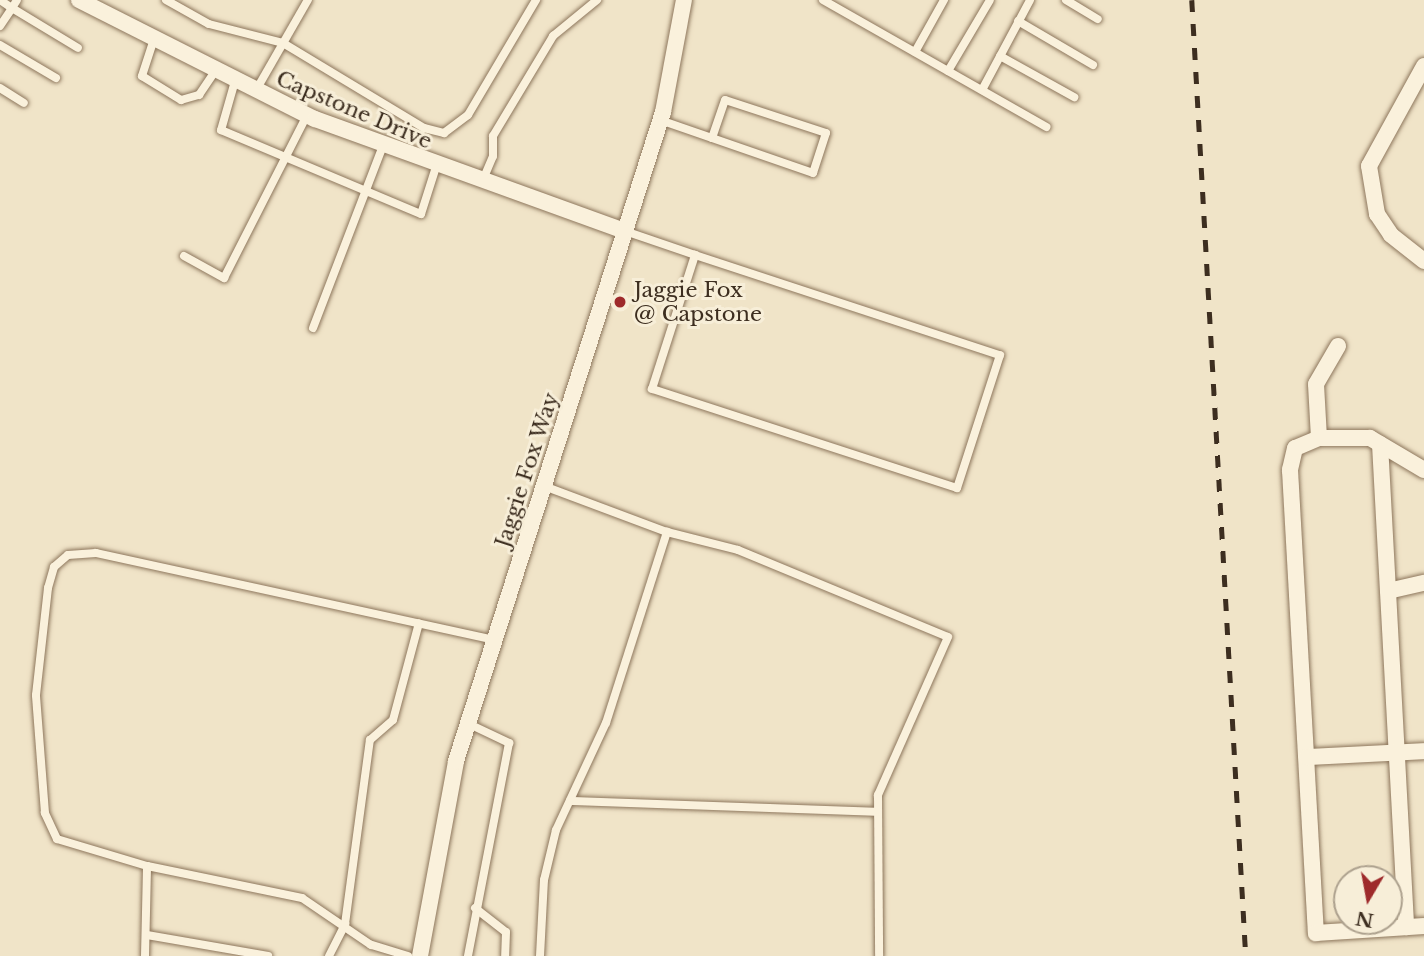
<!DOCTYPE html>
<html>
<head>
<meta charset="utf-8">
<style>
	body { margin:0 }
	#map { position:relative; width:1424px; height:956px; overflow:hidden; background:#f0e4c8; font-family:"Libre Baskerville",serif }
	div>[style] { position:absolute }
	.roads { filter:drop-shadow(0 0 2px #8d765c) drop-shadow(0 0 2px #8d765c) }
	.lane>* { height:8px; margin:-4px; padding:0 4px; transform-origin:4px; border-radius:4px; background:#faf1dc }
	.street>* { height:16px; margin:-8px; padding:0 8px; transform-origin:8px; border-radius:8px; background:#faf1dc }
	.rail>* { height:4.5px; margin-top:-2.25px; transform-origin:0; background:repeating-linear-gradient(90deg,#3d2e20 0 12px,transparent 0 24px) }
	.dots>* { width:19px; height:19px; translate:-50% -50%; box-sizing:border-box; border:4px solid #f7eed8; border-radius:50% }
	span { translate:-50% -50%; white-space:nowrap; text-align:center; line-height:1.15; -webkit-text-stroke:6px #f7eed8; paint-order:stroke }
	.street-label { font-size:21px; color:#3d2e20 }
	.poi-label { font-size:21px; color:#3d2e20 }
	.left { translate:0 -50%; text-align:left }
	.north { position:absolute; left:1333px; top:865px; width:70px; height:70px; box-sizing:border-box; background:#f7eed8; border:2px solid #ada18e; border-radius:50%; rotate:190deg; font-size:19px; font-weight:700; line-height:28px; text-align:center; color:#3d2e20 }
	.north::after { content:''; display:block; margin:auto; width:24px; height:32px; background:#9e2a2b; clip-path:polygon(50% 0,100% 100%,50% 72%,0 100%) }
</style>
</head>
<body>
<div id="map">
	<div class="roads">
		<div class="lane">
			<div style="left:0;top:0;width:14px;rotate:34deg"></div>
			<div style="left:12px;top:8px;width:9px;rotate:-58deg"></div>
			<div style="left:166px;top:0;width:49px;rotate:29.2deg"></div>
			<div style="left:209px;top:24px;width:76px;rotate:14.4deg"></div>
			<div style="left:283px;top:43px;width:165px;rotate:31.1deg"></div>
			<div style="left:424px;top:128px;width:21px;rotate:14deg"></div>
			<div style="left:444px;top:133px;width:30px;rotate:-37deg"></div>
			<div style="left:468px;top:115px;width:134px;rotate:-59.4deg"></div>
			<div style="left:823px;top:0;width:257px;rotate:29.6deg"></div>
			<div style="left:1066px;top:0;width:37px;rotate:31deg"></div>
			<div style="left:1018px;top:21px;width:87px;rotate:30.4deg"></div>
			<div style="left:0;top:26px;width:22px;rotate:-56deg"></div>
			<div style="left:12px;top:8px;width:77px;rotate:31.2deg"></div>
			<div style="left:154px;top:39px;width:39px;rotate:108deg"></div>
			<div style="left:142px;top:76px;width:46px;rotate:31.6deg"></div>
			<div style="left:181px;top:100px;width:19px;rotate:-16deg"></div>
			<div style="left:199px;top:95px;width:29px;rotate:-56deg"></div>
			<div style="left:0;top:45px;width:65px;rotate:30.5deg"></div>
			<div style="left:915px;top:52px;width:60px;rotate:-60.9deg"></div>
			<div style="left:1000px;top:56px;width:85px;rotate:29deg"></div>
			<div style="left:948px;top:71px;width:82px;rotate:-59.4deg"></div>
			<div style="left:235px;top:81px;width:51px;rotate:105.9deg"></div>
			<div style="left:221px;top:130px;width:217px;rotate:22.8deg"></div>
			<div style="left:421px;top:214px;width:49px;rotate:-72.3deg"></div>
			<div style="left:0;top:88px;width:28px;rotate:32deg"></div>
			<div style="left:982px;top:90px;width:102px;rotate:-61.9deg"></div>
			<div style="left:255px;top:92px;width:106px;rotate:-60.1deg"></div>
			<div style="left:660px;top:120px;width:55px;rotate:19.1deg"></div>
			<div style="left:712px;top:138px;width:107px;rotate:19.1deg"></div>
			<div style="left:813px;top:173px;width:42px;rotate:-72deg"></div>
			<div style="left:826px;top:133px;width:106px;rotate:-161.9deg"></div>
			<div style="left:725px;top:100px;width:40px;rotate:108.9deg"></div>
			<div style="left:482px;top:182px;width:28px;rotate:-67deg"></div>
			<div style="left:493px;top:156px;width:20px;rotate:-90deg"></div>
			<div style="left:493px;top:136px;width:117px;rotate:-59deg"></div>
			<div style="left:553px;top:36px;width:57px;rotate:-39.3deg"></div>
			<div style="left:625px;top:231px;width:74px;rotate:18.9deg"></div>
			<div style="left:695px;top:255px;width:321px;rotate:18.2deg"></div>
			<div style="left:1000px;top:355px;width:140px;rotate:107.9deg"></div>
			<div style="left:957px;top:488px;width:321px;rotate:-162deg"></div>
			<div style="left:652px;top:389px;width:141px;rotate:-72.2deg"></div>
			<div style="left:184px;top:256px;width:46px;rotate:28.8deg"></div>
			<div style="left:224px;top:278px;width:183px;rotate:-63deg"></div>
			<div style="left:313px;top:328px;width:195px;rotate:-69deg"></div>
			<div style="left:667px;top:532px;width:73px;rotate:14.2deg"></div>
			<div style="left:738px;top:550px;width:227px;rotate:22.5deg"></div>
			<div style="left:948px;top:637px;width:173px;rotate:113.9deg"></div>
			<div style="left:878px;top:795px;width:161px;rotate:89.6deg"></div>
			<div style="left:467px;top:723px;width:47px;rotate:25.5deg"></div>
			<div style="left:509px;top:743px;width:217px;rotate:100.9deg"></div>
			<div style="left:570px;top:801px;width:308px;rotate:2deg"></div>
			<div style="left:475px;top:908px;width:39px;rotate:38deg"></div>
			<div style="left:506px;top:932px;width:24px;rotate:92deg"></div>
			<div style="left:147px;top:935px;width:123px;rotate:9.8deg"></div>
			<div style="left:145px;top:956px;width:90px;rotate:-88.7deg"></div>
			<div style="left:329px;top:956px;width:36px;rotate:-63deg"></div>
			<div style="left:345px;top:924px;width:186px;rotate:-82.3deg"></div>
			<div style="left:370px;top:740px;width:30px;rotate:-41deg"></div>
			<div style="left:393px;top:720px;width:100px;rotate:-75deg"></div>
			<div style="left:408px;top:956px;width:39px;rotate:-163deg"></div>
			<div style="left:371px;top:945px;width:83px;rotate:-145.7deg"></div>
			<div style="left:302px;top:898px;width:158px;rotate:-168.3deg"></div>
			<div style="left:147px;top:866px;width:94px;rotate:-163.3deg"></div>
			<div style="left:57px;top:839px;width:29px;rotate:-115deg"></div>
			<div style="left:45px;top:813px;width:118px;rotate:-94.4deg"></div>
			<div style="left:36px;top:695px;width:108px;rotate:-83.6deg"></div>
			<div style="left:48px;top:588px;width:22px;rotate:-74deg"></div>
			<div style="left:54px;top:567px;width:18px;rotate:-41deg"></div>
			<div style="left:68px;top:555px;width:28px;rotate:-4deg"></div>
			<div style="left:96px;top:553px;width:407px;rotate:12.3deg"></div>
			<div style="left:540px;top:956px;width:76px;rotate:-87deg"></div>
			<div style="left:544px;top:880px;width:51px;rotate:-76.5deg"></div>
			<div style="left:556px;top:830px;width:118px;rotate:-65deg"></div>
			<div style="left:606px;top:723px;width:201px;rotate:-72.3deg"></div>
			<div style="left:667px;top:532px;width:131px;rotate:-159.5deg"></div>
		</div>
		<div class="street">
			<div style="left:79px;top:0;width:264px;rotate:26.8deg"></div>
			<div style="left:315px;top:119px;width:330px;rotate:19.9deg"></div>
			<div style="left:1424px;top:66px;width:114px;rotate:118.8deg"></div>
			<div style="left:1369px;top:166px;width:49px;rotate:80.5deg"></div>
			<div style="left:1377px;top:214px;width:25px;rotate:56deg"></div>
			<div style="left:1391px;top:235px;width:42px;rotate:38.2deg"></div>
			<div style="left:1319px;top:438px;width:54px;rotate:-93.2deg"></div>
			<div style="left:1316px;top:384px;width:44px;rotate:-59.9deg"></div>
			<div style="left:1380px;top:444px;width:484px;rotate:86.9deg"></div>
			<div style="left:1424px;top:470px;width:63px;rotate:-149.3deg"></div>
			<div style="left:1370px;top:438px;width:51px;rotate:180deg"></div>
			<div style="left:1319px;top:438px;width:26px;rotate:157deg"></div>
			<div style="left:1295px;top:448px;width:23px;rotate:103deg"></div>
			<div style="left:1290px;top:470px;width:464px;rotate:86.8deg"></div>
			<div style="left:1316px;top:933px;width:108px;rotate:-3.7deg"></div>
			<div style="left:1388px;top:591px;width:37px;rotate:-13deg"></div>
			<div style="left:1307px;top:757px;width:117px;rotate:-2.9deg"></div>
			<div style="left:420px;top:956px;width:198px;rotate:-79.5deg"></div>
			<div style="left:456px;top:761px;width:681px;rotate:-72.31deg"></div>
			<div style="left:663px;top:112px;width:114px;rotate:-79.4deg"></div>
		</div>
	</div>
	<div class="rail">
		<div style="left:1192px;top:0;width:958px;rotate:86.77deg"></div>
	</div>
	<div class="dots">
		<div style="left:620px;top:302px;background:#9e2a2b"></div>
	</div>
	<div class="street-label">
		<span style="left:354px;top:110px;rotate:23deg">Capstone Drive</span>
		<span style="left:527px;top:470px;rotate:-72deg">Jaggie Fox Way</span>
	</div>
	<div class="poi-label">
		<span class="left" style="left:634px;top:302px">Jaggie Fox<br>@ Capstone</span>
	</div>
	<div class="north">N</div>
</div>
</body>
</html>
